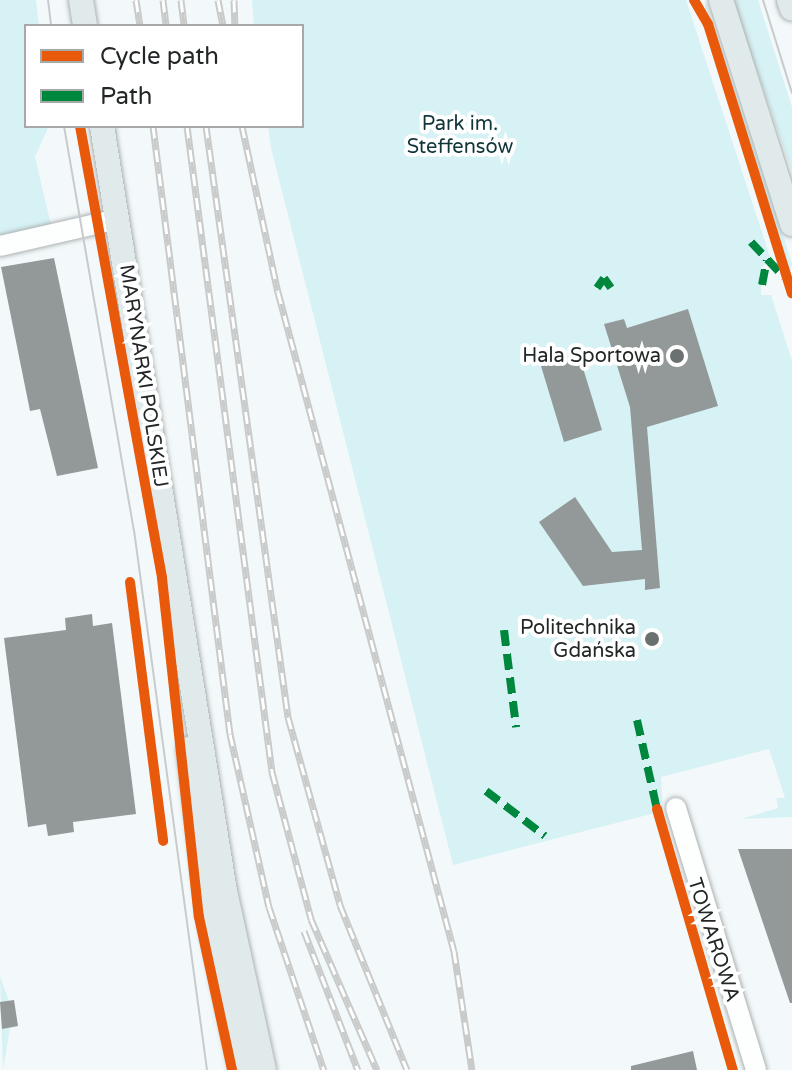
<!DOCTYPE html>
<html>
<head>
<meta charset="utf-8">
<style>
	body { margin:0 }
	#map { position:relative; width:792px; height:1070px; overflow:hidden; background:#f3f9fa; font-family:"Varela Round",sans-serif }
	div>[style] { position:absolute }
	.green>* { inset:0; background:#d6f2f5 }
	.building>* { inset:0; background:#939899 }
	.roads { filter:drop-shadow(0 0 2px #adb1b1) drop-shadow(0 0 2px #adb1b1) }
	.minor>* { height:20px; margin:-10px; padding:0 10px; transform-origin:10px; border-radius:10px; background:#fdfefe }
	.major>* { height:24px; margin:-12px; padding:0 12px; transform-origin:12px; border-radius:12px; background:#e0eaeb }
	.tram>* { height:2px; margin:-1px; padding:0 1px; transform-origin:1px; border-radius:1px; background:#c9cbcb }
	.rail>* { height:7px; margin-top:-3.5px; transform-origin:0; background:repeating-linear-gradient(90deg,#fff 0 12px,#c9cbcb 0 24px); box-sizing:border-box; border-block:2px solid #c9cbcb }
	.quiet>* { height:8px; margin-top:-4px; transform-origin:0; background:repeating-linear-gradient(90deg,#00873e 0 16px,transparent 0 24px) }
	.cycleway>* { height:10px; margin:-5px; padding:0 5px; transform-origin:5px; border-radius:5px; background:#e8590c }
	.dots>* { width:22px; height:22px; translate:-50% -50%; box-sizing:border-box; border:4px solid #fff; border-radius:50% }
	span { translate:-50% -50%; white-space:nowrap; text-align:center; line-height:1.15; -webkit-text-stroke:8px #fff; paint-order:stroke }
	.park-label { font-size:20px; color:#113639 }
	.poi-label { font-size:20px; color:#222627 }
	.right { translate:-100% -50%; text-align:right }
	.street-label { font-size:20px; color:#222627 }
	.legend { position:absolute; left:24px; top:24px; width:280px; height:104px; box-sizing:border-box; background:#fff; border:2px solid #a7a8a9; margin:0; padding:10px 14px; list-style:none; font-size:24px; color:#222627 }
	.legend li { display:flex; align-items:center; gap:16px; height:40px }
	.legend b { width:40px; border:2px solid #a7a8a9 }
</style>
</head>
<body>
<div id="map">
	<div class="green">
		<div style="clip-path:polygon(0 0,36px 0,39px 26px,26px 26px,26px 126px,49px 126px,35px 157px,51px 225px,0 235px)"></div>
		<div style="clip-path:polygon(252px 0,686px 0,771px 260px,761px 267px,761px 295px,771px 295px,792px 361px,792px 817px,741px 819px,778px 808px,776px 798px,785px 798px,769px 749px,661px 777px,663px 811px,453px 865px,271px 148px,268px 126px,302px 126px,302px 26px,254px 26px)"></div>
		<div style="clip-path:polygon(732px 0,758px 0,792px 107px,792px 171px)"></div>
		<div style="clip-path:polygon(706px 2px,792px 263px,790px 273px,704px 13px)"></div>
		<div style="clip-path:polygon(0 976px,18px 1026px,10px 1028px,3px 1070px)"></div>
	</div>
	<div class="building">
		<div style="clip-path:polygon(54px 258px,98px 468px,57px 476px,40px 409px,30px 411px,1px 267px)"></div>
		<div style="clip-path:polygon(688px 309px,718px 406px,647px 427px,660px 588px,645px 590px,645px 579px,583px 586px,539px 522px,575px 497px,612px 552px,642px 550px,630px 407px,604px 324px,624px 319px,627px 328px)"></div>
		<div style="clip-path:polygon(579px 355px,602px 430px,564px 442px,541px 366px)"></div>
		<div style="clip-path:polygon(92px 614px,93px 626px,112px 623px,136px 814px,73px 822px,74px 832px,48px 836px,46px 824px,28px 827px,4px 638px,66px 630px,65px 618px)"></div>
		<div style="clip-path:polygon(738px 849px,792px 849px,792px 1003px,790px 1003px)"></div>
		<div style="clip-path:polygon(14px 1000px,18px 1026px,2px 1029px,0 1002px)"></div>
		<div style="clip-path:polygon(693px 1051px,697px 1070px,631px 1070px,631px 1066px)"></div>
	</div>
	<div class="roads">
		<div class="minor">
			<div style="left:0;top:246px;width:121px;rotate:-12.9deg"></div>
			<div style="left:676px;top:808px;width:274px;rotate:73deg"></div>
		</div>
		<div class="major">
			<div style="left:81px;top:0;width:26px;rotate:81deg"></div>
			<div style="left:721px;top:0;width:235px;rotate:72.4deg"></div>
			<div style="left:789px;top:0;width:9px;rotate:72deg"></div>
			<div style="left:102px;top:126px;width:775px;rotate:80.87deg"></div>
			<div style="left:225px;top:891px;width:183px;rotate:77.7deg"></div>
			<div style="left:189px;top:749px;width:180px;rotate:82.7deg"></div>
			<div style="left:212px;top:928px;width:145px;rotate:78.1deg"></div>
		</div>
	</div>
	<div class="tram">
		<div style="left:48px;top:0;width:26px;rotate:83deg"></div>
		<div style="left:763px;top:0;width:97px;rotate:72.7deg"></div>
		<div style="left:64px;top:126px;width:410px;rotate:80.2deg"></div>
		<div style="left:134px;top:530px;width:545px;rotate:82.3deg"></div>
	</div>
	<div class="rail">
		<div style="left:136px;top:0;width:26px;rotate:81deg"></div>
		<div style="left:163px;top:0;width:26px;rotate:83deg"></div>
		<div style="left:181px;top:0;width:26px;rotate:83deg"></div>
		<div style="left:218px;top:0;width:26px;rotate:79deg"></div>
		<div style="left:234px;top:0;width:26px;rotate:88deg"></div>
		<div style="left:153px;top:126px;width:613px;rotate:82.78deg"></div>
		<div style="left:230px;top:734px;width:177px;rotate:77.3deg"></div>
		<div style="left:269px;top:907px;width:172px;rotate:71.4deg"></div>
		<div style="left:187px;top:126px;width:652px;rotate:82.5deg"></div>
		<div style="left:272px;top:772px;width:152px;rotate:75.1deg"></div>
		<div style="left:311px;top:919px;width:165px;rotate:66.4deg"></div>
		<div style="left:206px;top:126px;width:597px;rotate:82.1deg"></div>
		<div style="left:288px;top:717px;width:195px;rotate:74.5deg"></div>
		<div style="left:340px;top:905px;width:178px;rotate:67.9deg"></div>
		<div style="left:242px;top:126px;width:170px;rotate:77.8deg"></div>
		<div style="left:278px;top:292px;width:682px;rotate:75.05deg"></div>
		<div style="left:454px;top:951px;width:120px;rotate:81.4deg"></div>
		<div style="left:304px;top:931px;width:149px;rotate:68.8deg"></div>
	</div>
	<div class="quiet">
		<div style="left:751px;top:242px;width:48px;rotate:46.7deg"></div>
		<div style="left:762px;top:285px;width:25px;rotate:-79deg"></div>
		<div style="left:597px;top:288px;width:12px;rotate:-55deg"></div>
		<div style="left:604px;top:278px;width:12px;rotate:55deg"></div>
		<div style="left:504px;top:630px;width:98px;rotate:82.9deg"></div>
		<div style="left:637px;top:720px;width:96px;rotate:77.4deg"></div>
		<div style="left:486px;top:791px;width:74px;rotate:37.3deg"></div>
	</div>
	<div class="cycleway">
		<div style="left:694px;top:0;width:28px;rotate:60deg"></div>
		<div style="left:708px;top:24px;width:282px;rotate:72.7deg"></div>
		<div style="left:80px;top:126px;width:459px;rotate:79.7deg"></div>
		<div style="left:162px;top:578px;width:341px;rotate:83.8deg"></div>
		<div style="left:199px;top:917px;width:157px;rotate:77.8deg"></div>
		<div style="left:130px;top:582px;width:261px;rotate:82.7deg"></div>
		<div style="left:657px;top:809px;width:272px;rotate:73.8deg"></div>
	</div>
	<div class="dots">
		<div style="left:677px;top:356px;background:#6b7071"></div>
		<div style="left:652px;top:639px;background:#6b7071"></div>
	</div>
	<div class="park-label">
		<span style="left:460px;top:136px">Park im.<br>Steffensów</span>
	</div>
	<div class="poi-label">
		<span class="right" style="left:661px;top:356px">Hala Sportowa</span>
		<span class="right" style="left:636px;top:640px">Politechnika<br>Gdańska</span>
	</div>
	<div class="street-label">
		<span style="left:143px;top:376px;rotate:81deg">MARYNARKI POLSKIEJ</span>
		<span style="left:713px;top:940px;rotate:72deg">TOWAROWA</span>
	</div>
	<ul class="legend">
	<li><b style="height:10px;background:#e8590c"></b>Cycle path</li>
	<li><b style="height:10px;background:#00873e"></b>Path</li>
	</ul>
</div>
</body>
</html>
